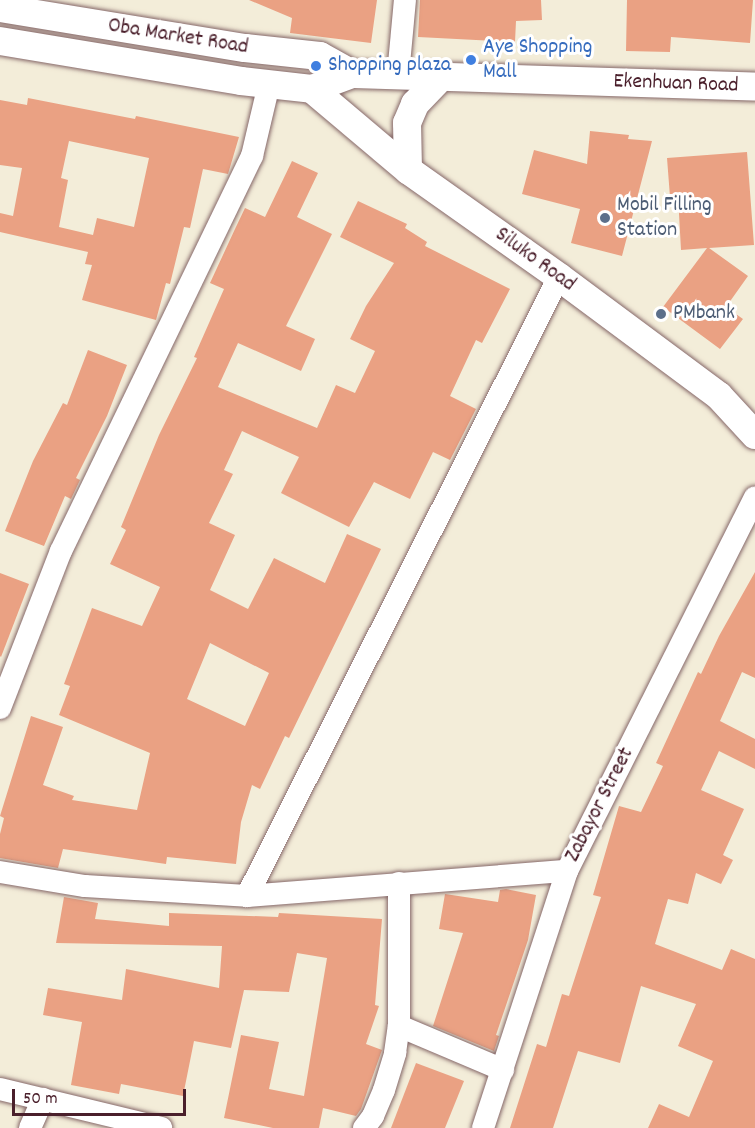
<!DOCTYPE html>
<html>
<head>
<meta charset="utf-8">
<style>
	body { margin:0 }
	#map { position:relative; width:755px; height:1128px; overflow:hidden; background:#f3edd9; font-family:Dekko,sans-serif }
	div>[style] { position:absolute }
	.building>* { inset:0; background:#eaa183 }
	.roads { filter:drop-shadow(0 0 2px #856768) drop-shadow(0 0 2px #856768) }
	.minor>* { height:22px; margin:-11px; padding:0 11px; transform-origin:11px; border-radius:11px; background:#fff }
	.major>* { height:28px; margin:-14px; padding:0 14px; transform-origin:14px; border-radius:14px; background:#fff }
	.dots>* { width:16px; height:16px; translate:-50% -50%; box-sizing:border-box; border:3px solid #fff; border-radius:50% }
	span { translate:-50% -50%; white-space:nowrap; text-align:center; line-height:1.15; -webkit-text-stroke:6px #fff; paint-order:stroke }
	.street-label { font-size:22px; color:#4a1f2b }
	.shop-label { font-size:22px; color:#366cbe }
	.left { translate:0 -50%; text-align:left }
	.service-label { font-size:22px; color:#4e5e75 }
	.scale { position:absolute; left:12px; top:1089px; width:174px; height:27px; box-sizing:border-box; border:3px solid #4a1f2b; border-top:0; padding-left:8px; font-size:18px; line-height:21px; white-space:nowrap; color:#4a1f2b; -webkit-text-stroke:4px #fff; paint-order:stroke }
</style>
</head>
<body>
<div id="map">
	<div class="building">
		<div style="clip-path:polygon(249px 0,377px 0,371px 43px,290px 33px,292px 18px)"></div>
		<div style="clip-path:polygon(420px 0,541px 0,542px 20px,516px 21px,515px 42px,418px 37px)"></div>
		<div style="clip-path:polygon(627px 0,753px 0,750px 43px,671px 37px,670px 52px,626px 51px)"></div>
		<div style="clip-path:polygon(evenodd,28px 98px,135px 119px,136px 116px,239px 137px,228px 174px,203px 169px,190px 228px,184px 227px,170px 284px,166px 283px,156px 320px,82px 300px,92px 265px,85px 264px,88px 252px,0 232px,0 213px,13px 216px,22px 168px,0 165px,0 100px,27px 105px,28px 98px,69px 141px,149px 158px,134px 227px,97px 218px,93px 235px,59px 227px,68px 180px,61px 178px,69px 141px)"></div>
		<div style="clip-path:polygon(590px 131px,629px 135px,628px 139px,652px 141px,622px 256px,571px 243px,580px 209px,522px 194px,534px 150px,587px 164px)"></div>
		<div style="clip-path:polygon(747px 152px,754px 245px,709px 248px,748px 276px,726px 307px,743px 319px,720px 349px,663px 307px,707px 248px,681px 250px,678px 196px,670px 197px,667px 158px)"></div>
		<div style="clip-path:polygon(evenodd,292px 161px,318px 173px,297px 217px,332px 234px,286px 326px,315px 339px,301px 371px,238px 343px,218px 387px,317px 428px,336px 385px,355px 393px,375px 351px,350px 339px,366px 306px,394px 263px,340px 237px,358px 201px,407px 224px,405px 228px,427px 242px,425px 246px,510px 289px,482px 343px,476px 340px,450px 396px,476px 409px,450px 460px,433px 452px,410px 499px,374px 482px,349px 527px,281px 493px,299px 457px,242px 431px,224px 470px,233px 474px,209px 523px,235px 535px,210px 590px,248px 609px,274px 558px,325px 583px,347px 534px,381px 549px,289px 738px,285px 736px,260px 789px,252px 785px,241px 822px,236px 864px,167px 857px,166px 864px,63px 849px,58px 868px,0 858px,0 834px,4px 818px,0 816px,31px 716px,63px 727px,43px 785px,74px 796px,72px 800px,137px 810px,150px 753px,59px 715px,70px 686px,64px 684px,92px 608px,142px 626px,160px 587px,110px 564px,126px 530px,121px 527px,159px 435px,197px 358px,194px 357px,224px 289px,210px 283px,235px 229px,245px 208px,265px 217px,292px 161px,210px 643px,269px 673px,245px 726px,187px 699px,210px 643px)"></div>
		<div style="clip-path:polygon(88px 350px,127px 365px,107px 416px,76px 478px,80px 480px,71px 499px,65px 496px,44px 546px,5px 531px,33px 461px,63px 403px,67px 405px)"></div>
		<div style="clip-path:polygon(755px 572px,755px 678px,742px 672px,720px 721px,755px 739px,755px 769px,719px 751px,701px 790px,744px 809px,723px 855px,733px 860px,721px 884px,696px 873px,688px 904px,668px 899px,655px 944px,722px 970px,731px 949px,755px 959px,755px 1128px,648px 1128px,659px 1104px,689px 1117px,713px 1061px,678px 1046px,696px 1004px,641px 986px,620px 1063px,578px 1051px,553px 1128px,510px 1128px,537px 1044px,546px 1047px,562px 994px,569px 996px,601px 897px,593px 895px,619px 806px,641px 812px,663px 766px,656px 763px,698px 672px,701px 674px,719px 636px)"></div>
		<div style="clip-path:polygon(0 573px,29px 584px,1px 657px,0 656px)"></div>
		<div style="clip-path:polygon(506px 889px,536px 895px,528px 940px,496px 1035px,499px 1036px,494px 1051px,433px 1026px,463px 933px,439px 929px,445px 894px,498px 902px,500px 890px)"></div>
		<div style="clip-path:polygon(64px 897px,98px 903px,95px 919px,169px 926px,169px 913px,278px 917px,279px 913px,382px 919px,375px 1005px,379px 1006px,366px 1044px,382px 1050px,361px 1109px,356px 1116px,323px 1108px,319px 1128px,273px 1128px,224px 1118px,241px 1035px,279px 1042px,269px 1089px,304px 1096px,327px 958px,297px 953px,289px 992px,244px 990px,231px 1048px,194px 1041px,183px 1096px,121px 1084px,119px 1094px,71px 1085px,82px 1022px,43px 1015px,48px 988px,122px 1000px,126px 969px,219px 988px,222px 946px,56px 943px)"></div>
		<div style="clip-path:polygon(416px 1063px,464px 1081px,445px 1128px,391px 1128px)"></div>
	</div>
	<div class="roads">
		<div class="minor">
			<div style="left:398px;top:75px;width:75px;rotate:-84.7deg"></div>
			<div style="left:0;top:708px;width:168px;rotate:-68.8deg"></div>
			<div style="left:61px;top:551px;width:439px;rotate:-64.2deg"></div>
			<div style="left:252px;top:156px;width:74px;rotate:-76.7deg"></div>
			<div style="left:0;top:872px;width:86px;rotate:9.4deg"></div>
			<div style="left:85px;top:886px;width:162px;rotate:3.5deg"></div>
			<div style="left:247px;top:896px;width:321px;rotate:-4.5deg"></div>
			<div style="left:247px;top:896px;width:693px;rotate:-63.25deg"></div>
			<div style="left:399px;top:1026px;width:113px;rotate:22.9deg"></div>
			<div style="left:0;top:1089px;width:166px;rotate:13.6deg"></div>
			<div style="left:30px;top:1128px;width:32px;rotate:-66deg"></div>
			<div style="left:364px;top:1128px;width:15px;rotate:-53deg"></div>
			<div style="left:373px;top:1116px;width:28px;rotate:-67deg"></div>
			<div style="left:384px;top:1090px;width:39px;rotate:-73deg"></div>
			<div style="left:395px;top:1053px;width:27px;rotate:-82deg"></div>
			<div style="left:399px;top:1026px;width:143px;rotate:-90deg"></div>
			<div style="left:483px;top:1128px;width:270px;rotate:-71.9deg"></div>
			<div style="left:567px;top:871px;width:418px;rotate:-63.3deg"></div>
		</div>
		<div class="major">
			<div style="left:0;top:8px;width:248px;rotate:9.3deg"></div>
			<div style="left:245px;top:48px;width:75px;rotate:6.1deg"></div>
			<div style="left:320px;top:56px;width:37px;rotate:29deg"></div>
			<div style="left:0;top:41px;width:244px;rotate:9.4deg"></div>
			<div style="left:241px;top:81px;width:71px;rotate:6.4deg"></div>
			<div style="left:312px;top:89px;width:43px;rotate:-20.6deg"></div>
			<div style="left:352px;top:74px;width:403px;rotate:1.8deg"></div>
			<div style="left:312px;top:89px;width:126px;rotate:40.2deg"></div>
			<div style="left:408px;top:170px;width:185px;rotate:35.3deg"></div>
			<div style="left:559px;top:277px;width:199px;rotate:36.6deg"></div>
			<div style="left:719px;top:396px;width:53px;rotate:47.3deg"></div>
			<div style="left:408px;top:170px;width:47px;rotate:-91.2deg"></div>
			<div style="left:407px;top:123px;width:21px;rotate:-67deg"></div>
			<div style="left:415px;top:104px;width:37px;rotate:-46deg"></div>
		</div>
	</div>
	<div class="dots">
		<div style="left:471px;top:60px;background:#3f7fe0"></div>
		<div style="left:316px;top:66px;background:#3f7fe0"></div>
		<div style="left:605px;top:218px;background:#5c6f8a"></div>
		<div style="left:661px;top:314px;background:#5c6f8a"></div>
	</div>
	<div class="street-label">
		<span style="left:178px;top:37px;rotate:9deg">Oba Market Road</span>
		<span style="left:676px;top:84px;rotate:2deg">Ekenhuan Road</span>
		<span style="left:535px;top:260px;rotate:36deg">Siluko Road</span>
		<span style="left:600px;top:805px;rotate:-63deg">Zabayor Street</span>
	</div>
	<div class="shop-label">
		<span class="left" style="left:483px;top:60px">Aye Shopping<br>Mall</span>
		<span class="left" style="left:328px;top:66px">Shopping plaza</span>
	</div>
	<div class="service-label">
		<span class="left" style="left:617px;top:218px">Mobil Filling<br>Station</span>
		<span class="left" style="left:673px;top:314px">PMbank</span>
	</div>
	<div class="scale">50 m</div>
</div>
</body>
</html>
